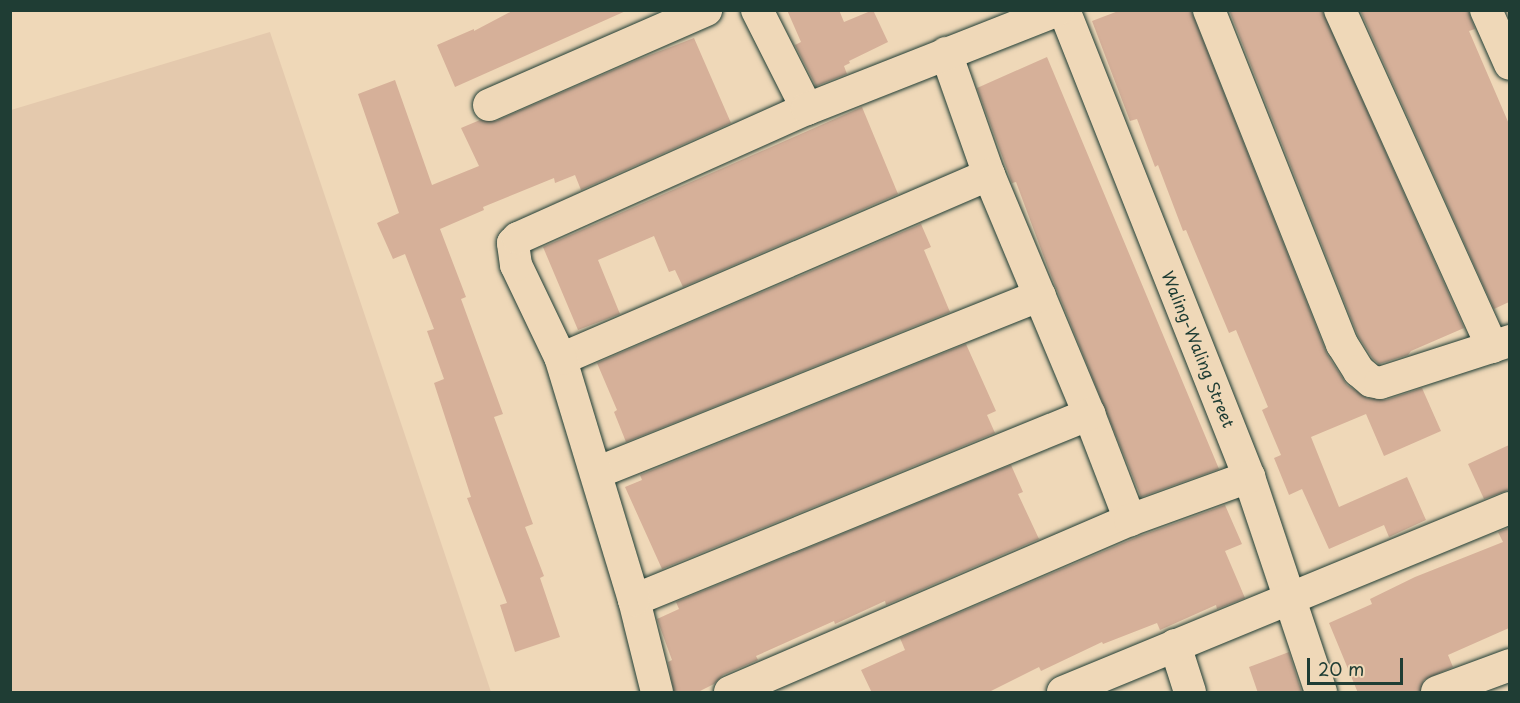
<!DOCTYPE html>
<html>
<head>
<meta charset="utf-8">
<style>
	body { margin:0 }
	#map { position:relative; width:1520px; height:703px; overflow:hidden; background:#efd8b8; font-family:"Playpen Sans",sans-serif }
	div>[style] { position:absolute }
	.built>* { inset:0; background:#e4c9ad }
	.building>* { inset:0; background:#d6b099 }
	.roads { filter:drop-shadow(0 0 2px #1f3d34) drop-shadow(0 0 2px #1f3d34) }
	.minor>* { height:32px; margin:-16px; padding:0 16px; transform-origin:16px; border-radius:16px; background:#efd8b8 }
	span { translate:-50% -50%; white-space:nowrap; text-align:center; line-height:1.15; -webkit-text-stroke:6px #efd8b8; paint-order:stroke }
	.street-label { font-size:16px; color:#1f3d34 }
	.frame { position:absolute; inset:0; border:12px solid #1f3d34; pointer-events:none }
	.scale { position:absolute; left:1307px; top:658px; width:96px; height:27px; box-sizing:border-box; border:3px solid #1f3d34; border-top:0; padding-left:8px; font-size:18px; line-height:21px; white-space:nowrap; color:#1f3d34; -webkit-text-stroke:4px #efd8b8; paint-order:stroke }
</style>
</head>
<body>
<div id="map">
	<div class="built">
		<div style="clip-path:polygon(270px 32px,491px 692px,11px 692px,11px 110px)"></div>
	</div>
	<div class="building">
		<div style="clip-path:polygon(514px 10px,628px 10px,455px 87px,437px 45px,474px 29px,474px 31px)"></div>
		<div style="clip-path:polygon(787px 10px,839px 10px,844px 22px,873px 10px,888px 42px,849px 61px,850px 63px,844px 66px,847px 74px,816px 86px,795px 45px,801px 42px)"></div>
		<div style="clip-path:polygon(1121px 10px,1191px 10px,1327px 354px,1347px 385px,1367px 398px,1386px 400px,1422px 388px,1441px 431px,1384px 456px,1366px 414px,1311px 437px,1339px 507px,1407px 477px,1426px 520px,1389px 537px,1384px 525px,1329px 549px,1302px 489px,1289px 495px,1274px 458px,1281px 455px,1262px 410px,1268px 407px,1236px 330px,1229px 333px,1186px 230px,1183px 231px,1158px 165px,1155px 167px,1137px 119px,1130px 121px,1092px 21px)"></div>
		<div style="clip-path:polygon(1229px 10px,1322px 10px,1464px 328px,1411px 351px,1408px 355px,1379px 364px,1373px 359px,1358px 336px)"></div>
		<div style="clip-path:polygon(1360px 10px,1468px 10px,1475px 29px,1469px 31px,1509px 124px,1509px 302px,1494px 309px)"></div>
		<div style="clip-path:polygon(694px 38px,731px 123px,581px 190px,575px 175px,555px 183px,554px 178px,483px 207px,484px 210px,440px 229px,466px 297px,461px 299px,503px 414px,494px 417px,533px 524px,525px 527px,544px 576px,540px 578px,560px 637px,515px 652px,500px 605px,507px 603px,467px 498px,471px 497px,434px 383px,444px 379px,427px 331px,434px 329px,405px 254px,393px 259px,377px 223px,399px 213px,358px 94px,395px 80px,432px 185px,479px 166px,461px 128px,480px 120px,496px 121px,637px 60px)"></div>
		<div style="clip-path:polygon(1047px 57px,1219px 469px,1141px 497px,1048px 268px,1016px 182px,1012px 183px,977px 88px)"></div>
		<div style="clip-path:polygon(862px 107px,898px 194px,683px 287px,675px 270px,669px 272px,654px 236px,598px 260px,620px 314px,578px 330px,543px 247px)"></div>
		<div style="clip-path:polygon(921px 224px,931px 247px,924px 250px,950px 312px,626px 442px,614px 412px,617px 410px,597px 363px)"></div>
		<div style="clip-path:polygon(966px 344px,996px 411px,987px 415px,995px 433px,662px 569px,625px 487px,642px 480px,640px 475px)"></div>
		<div style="clip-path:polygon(1509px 445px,1509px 490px,1484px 499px,1468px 464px)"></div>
		<div style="clip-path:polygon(1011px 465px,1023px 492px,1018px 494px,1039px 539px,886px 605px,885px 601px,835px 624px,834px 621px,756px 656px,758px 660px,723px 675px,714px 684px,696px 693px,674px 693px,668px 662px,672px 660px,657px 619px,679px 609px,676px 602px)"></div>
		<div style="clip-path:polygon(1225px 505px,1242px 544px,1225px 551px,1245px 598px,1217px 609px,1216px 605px,1160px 630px,1157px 623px,1103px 644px,1102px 642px,1041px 671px,1039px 667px,987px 693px,872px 693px,861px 670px,905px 650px,900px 638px,1137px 537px)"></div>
		<div style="clip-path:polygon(1509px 528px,1509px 628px,1448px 655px,1453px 667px,1424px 680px,1420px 693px,1358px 693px,1329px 623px,1372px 604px,1370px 599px,1415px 577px,1503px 542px,1498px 532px)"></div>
		<div style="clip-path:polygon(1289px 652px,1302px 693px,1258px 693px,1249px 667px)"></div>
	</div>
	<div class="roads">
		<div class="minor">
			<div style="left:757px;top:10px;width:111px;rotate:63.2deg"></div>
			<div style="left:1064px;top:10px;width:502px;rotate:68.39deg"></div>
			<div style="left:1249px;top:477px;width:227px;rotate:71.5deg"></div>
			<div style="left:1209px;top:10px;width:360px;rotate:68.3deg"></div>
			<div style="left:1342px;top:344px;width:32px;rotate:58deg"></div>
			<div style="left:1359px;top:371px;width:16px;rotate:40deg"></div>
			<div style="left:1371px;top:381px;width:9px;rotate:13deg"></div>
			<div style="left:1380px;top:383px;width:137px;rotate:-17.9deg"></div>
			<div style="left:1340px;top:10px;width:370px;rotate:65.7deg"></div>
			<div style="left:1486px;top:10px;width:59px;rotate:66deg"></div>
			<div style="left:946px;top:53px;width:129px;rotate:70.6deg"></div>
			<div style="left:989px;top:175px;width:259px;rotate:67.3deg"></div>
			<div style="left:1089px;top:414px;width:114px;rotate:68.9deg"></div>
			<div style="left:489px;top:105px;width:237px;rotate:-23.6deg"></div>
			<div style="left:561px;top:359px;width:466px;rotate:-23.3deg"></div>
			<div style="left:596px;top:473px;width:478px;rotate:-21.8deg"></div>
			<div style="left:634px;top:600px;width:492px;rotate:-22.2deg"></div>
			<div style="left:1175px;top:645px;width:49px;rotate:72.3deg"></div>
			<div style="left:657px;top:692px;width:95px;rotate:-104deg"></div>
			<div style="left:634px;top:600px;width:252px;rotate:-106.9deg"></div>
			<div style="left:561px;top:359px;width:104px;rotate:-115.6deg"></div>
			<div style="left:516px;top:265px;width:22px;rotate:-98deg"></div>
			<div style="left:513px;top:243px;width:7px;rotate:-45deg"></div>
			<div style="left:518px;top:238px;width:316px;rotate:-24.1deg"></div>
			<div style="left:807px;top:109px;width:270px;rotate:-21.5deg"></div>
			<div style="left:730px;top:692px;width:435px;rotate:-23.3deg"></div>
			<div style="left:1130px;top:520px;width:127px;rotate:-19.9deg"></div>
			<div style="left:1063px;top:692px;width:483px;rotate:-22.4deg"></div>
			<div style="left:1437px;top:692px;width:78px;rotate:-20.3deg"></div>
		</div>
	</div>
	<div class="street-label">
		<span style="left:1199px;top:349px;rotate:68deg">Waling-Waling Street</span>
	</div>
	<div class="frame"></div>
	<div class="scale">20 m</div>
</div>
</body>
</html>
